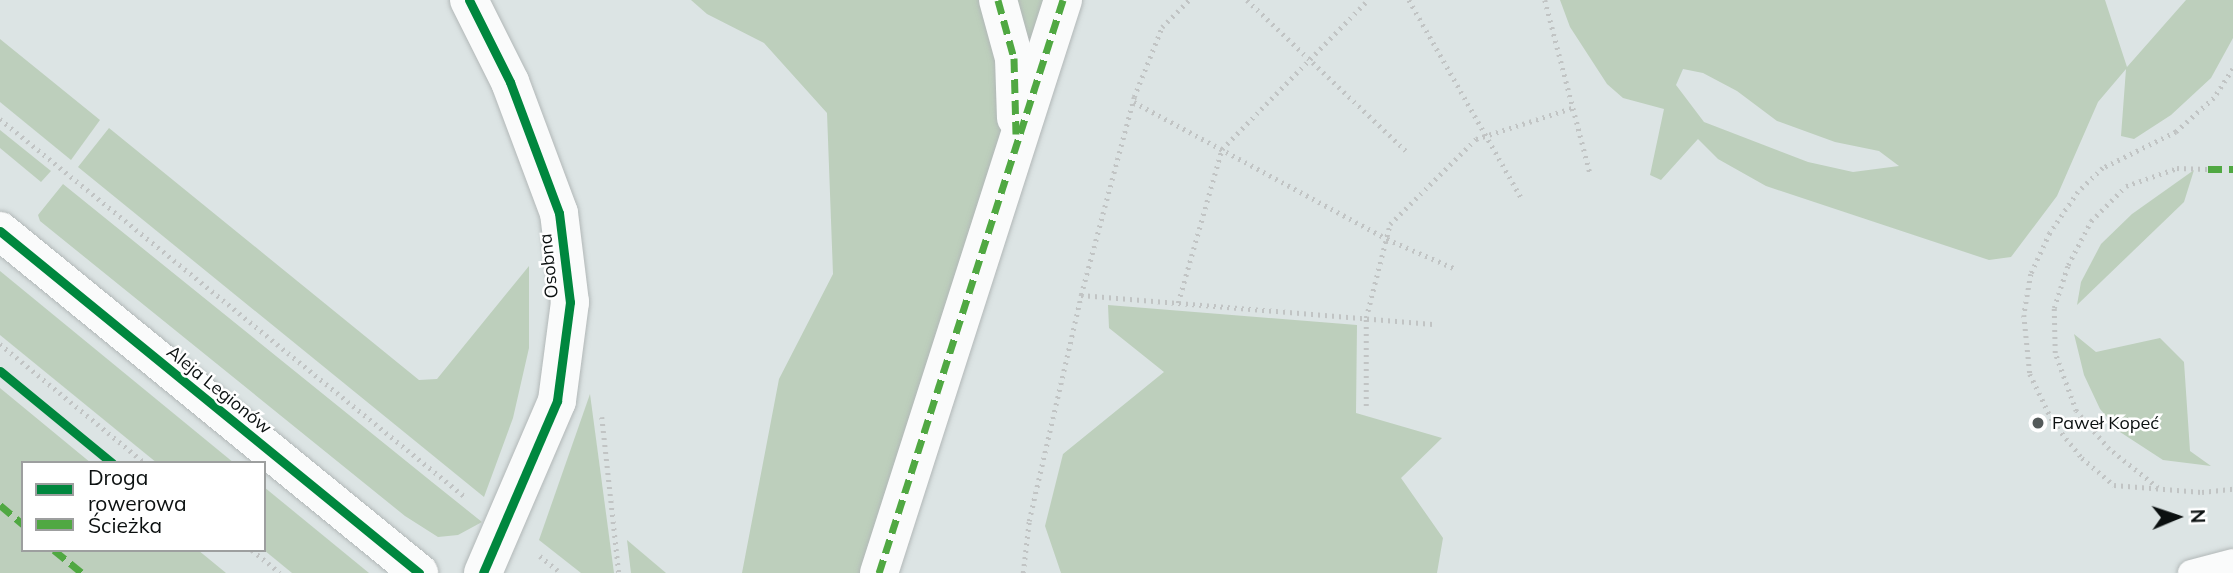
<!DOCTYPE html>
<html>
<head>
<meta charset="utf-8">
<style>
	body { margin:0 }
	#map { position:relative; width:2233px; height:573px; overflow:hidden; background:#dce4e4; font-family:Mulish,sans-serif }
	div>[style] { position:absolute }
	.green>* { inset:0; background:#bdcfbc }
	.path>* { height:4.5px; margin-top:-2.25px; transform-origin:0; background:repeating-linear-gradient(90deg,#c1c4c4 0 2px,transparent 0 7px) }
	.roads { filter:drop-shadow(0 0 2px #b2b8b8) drop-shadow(0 0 2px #b2b8b8) }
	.service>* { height:26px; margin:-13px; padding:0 13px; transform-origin:13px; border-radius:13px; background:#fafbfb }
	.pedestrian>* { height:38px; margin:-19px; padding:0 19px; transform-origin:19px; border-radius:19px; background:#fafbfb }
	.minor>* { height:38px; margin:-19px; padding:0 19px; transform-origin:19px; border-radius:19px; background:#fafbfb }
	.tertiary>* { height:38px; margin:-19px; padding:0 19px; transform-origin:19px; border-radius:19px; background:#fafbfb }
	.quiet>* { height:7px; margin-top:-3.5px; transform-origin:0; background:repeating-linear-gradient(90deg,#50a842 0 14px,transparent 0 21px) }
	.cycleway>* { height:9px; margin:-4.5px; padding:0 4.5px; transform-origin:4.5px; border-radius:4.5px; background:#00873e }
	.dots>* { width:19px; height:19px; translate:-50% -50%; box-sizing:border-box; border:4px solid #fff; border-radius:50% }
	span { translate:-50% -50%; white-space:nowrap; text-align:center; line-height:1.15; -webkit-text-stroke:5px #fff; paint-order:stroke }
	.street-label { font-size:18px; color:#0b1010 }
	.poi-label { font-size:18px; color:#0b1010 }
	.left { translate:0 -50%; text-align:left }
	.legend { position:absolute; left:21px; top:461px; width:245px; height:91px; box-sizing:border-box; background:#fff; border:2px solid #9d9f9f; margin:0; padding:9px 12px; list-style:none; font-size:21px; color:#0b1010 }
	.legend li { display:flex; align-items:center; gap:14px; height:35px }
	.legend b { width:35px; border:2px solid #9d9f9f }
	.north { position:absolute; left:2142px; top:482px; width:70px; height:70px; -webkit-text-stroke:5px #fff; paint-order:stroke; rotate:88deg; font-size:19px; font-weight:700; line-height:28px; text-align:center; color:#0b1010 }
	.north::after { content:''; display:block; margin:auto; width:24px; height:32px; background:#0b1010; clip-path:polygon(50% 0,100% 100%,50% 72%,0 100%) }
</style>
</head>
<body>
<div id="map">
	<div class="green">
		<div style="clip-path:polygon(691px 0,987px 0,1003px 116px,997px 169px,869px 573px,742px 573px,779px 379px,833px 274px,827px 113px,764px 43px,707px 14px)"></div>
		<div style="clip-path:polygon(1013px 0,1046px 0,1027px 56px)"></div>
		<div style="clip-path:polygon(evenodd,1560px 0,2105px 0,2127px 67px,2186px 0,2233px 0,2233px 38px,2211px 78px,2171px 115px,2134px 139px,2121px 136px,2126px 69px,2098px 102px,2057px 196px,2011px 257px,1989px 260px,1766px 186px,1718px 159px,1698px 139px,1661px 180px,1650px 175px,1664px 109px,1623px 98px,1607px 84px,1570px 27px,1560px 0,1683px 69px,1703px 73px,1737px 91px,1777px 121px,1835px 142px,1879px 151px,1899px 166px,1853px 172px,1808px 162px,1704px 122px,1676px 85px,1683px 69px)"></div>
		<div style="clip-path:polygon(0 39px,100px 120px,71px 160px,0 102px)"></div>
		<div style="clip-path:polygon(109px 128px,419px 380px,437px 379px,529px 266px,529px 348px,513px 418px,484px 497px,78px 167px)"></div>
		<div style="clip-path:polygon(0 130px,51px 171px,41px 182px,0 148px)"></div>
		<div style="clip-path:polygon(2194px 170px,2184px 202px,2077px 305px,2081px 282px,2101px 244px,2132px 214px)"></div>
		<div style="clip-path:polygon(63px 184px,432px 482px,482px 522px,458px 535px,438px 537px,405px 516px,40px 221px,38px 215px)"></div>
		<div style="clip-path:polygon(0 271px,234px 463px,157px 463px,0 335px)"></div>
		<div style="clip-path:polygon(1108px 305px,1357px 325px,1356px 413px,1442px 438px,1401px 478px,1443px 538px,1437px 573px,1061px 573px,1045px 526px,1063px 454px,1164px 372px,1109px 328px)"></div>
		<div style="clip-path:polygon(2074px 334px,2096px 352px,2160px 338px,2184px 362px,2190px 451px,2211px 466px,2163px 460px,2120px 432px,2100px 409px,2084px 375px)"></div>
		<div style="clip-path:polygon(0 388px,91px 463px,23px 463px,23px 550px,198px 550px,226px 573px,0 573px)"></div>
		<div style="clip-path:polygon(590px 394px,614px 573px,581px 573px,539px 540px)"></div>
		<div style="clip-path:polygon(264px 487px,369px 573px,292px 573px,264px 550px)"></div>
		<div style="clip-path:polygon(627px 540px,666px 573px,631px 573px)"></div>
	</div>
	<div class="path">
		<div style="left:1247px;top:0;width:221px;rotate:43.5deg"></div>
		<div style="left:1409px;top:0;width:227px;rotate:60.4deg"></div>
		<div style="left:1545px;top:0;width:179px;rotate:75.4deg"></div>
		<div style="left:2233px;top:69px;width:35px;rotate:123deg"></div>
		<div style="left:2214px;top:98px;width:51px;rotate:138.2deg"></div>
		<div style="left:2176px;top:132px;width:81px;rotate:153.7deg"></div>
		<div style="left:2103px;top:168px;width:35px;rotate:136deg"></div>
		<div style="left:2078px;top:192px;width:50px;rotate:124.3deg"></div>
		<div style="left:2050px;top:233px;width:45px;rotate:114.9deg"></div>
		<div style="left:2031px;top:274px;width:42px;rotate:99.7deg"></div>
		<div style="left:2024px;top:315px;width:59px;rotate:84.2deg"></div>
		<div style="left:2030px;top:374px;width:53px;rotate:64.4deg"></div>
		<div style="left:2053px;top:422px;width:46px;rotate:51.1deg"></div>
		<div style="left:2082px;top:458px;width:42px;rotate:40.2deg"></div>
		<div style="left:2114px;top:485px;width:88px;rotate:4.5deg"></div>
		<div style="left:2202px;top:492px;width:31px;rotate:-6deg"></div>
		<div style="left:1134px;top:102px;width:288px;rotate:28.4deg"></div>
		<div style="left:1387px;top:239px;width:75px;rotate:23.5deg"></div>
		<div style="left:0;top:119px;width:598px;rotate:39.09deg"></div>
		<div style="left:1081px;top:295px;width:356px;rotate:4.7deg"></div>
		<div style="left:1178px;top:303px;width:160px;rotate:-74.1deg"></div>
		<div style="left:1222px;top:149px;width:209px;rotate:-45.6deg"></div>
		<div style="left:0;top:344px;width:188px;rotate:39.4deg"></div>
		<div style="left:1366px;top:406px;width:88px;rotate:-90deg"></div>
		<div style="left:1366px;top:318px;width:97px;rotate:-75.7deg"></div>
		<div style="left:1390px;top:224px;width:121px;rotate:-44.7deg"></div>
		<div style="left:1476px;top:139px;width:101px;rotate:-17.9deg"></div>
		<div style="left:602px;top:417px;width:157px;rotate:83.8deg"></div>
		<div style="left:2158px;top:488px;width:63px;rotate:-141.5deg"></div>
		<div style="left:2109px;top:449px;width:50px;rotate:-131deg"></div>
		<div style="left:2076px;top:411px;width:62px;rotate:-109.9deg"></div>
		<div style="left:2055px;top:353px;width:45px;rotate:-91.3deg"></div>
		<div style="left:2054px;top:308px;width:45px;rotate:-72deg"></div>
		<div style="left:2068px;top:265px;width:50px;rotate:-62.4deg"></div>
		<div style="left:2091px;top:221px;width:49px;rotate:-45deg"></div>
		<div style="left:2126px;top:186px;width:54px;rotate:-19.4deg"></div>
		<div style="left:2177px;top:168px;width:31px;rotate:2deg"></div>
		<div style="left:252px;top:550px;width:36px;rotate:39deg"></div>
		<div style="left:540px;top:556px;width:27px;rotate:39deg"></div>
		<div style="left:1023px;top:573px;width:52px;rotate:-83.4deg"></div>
		<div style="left:1029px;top:521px;width:232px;rotate:-77deg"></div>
		<div style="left:1081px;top:295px;width:205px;rotate:-75deg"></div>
		<div style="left:1134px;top:97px;width:75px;rotate:-68.2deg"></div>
		<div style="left:1162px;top:27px;width:38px;rotate:-45deg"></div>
	</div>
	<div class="roads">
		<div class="service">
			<div style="left:2191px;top:573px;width:43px;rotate:-14.7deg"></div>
		</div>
		<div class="pedestrian">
			<div style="left:998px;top:0;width:60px;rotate:74.6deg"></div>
			<div style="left:1014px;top:58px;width:60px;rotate:88.1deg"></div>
			<div style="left:879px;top:573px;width:602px;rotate:-72.2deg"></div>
		</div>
		<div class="minor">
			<div style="left:469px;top:0;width:92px;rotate:63.4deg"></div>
			<div style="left:510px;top:82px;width:140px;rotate:69.5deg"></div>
			<div style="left:559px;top:213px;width:90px;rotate:83deg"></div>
			<div style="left:570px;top:302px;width:100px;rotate:97.5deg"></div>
			<div style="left:557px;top:401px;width:187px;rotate:113.3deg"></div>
		</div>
		<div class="tertiary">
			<div style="left:0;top:231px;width:541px;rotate:39.22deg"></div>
		</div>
	</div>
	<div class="quiet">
		<div style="left:998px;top:0;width:60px;rotate:74.6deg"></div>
		<div style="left:1014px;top:58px;width:76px;rotate:88.5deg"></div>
		<div style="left:2208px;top:169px;width:25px"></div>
		<div style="left:0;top:505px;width:30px;rotate:40deg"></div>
		<div style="left:54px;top:550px;width:36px;rotate:39deg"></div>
		<div style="left:879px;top:573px;width:602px;rotate:-72.2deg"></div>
	</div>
	<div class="cycleway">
		<div style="left:469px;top:0;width:92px;rotate:63.4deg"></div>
		<div style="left:510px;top:82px;width:140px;rotate:69.5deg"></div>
		<div style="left:559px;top:213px;width:90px;rotate:83deg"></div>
		<div style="left:570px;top:302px;width:100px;rotate:97.5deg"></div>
		<div style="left:557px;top:401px;width:187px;rotate:113.3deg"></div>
		<div style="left:0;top:231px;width:541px;rotate:39.22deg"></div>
		<div style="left:0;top:371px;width:145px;rotate:39.4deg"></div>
	</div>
	<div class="dots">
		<div style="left:2038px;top:423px;background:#545a5a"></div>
	</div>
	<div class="street-label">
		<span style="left:549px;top:266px;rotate:-96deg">Osobna</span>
		<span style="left:219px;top:390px;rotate:39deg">Aleja Legionów</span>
	</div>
	<div class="poi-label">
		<span class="left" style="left:2052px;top:423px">Paweł Kopeć</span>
	</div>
	<ul class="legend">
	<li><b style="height:9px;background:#00873e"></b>Droga rowerowa</li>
	<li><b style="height:9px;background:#50a842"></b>Ścieżka</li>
	</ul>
	<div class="north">N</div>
</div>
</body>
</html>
